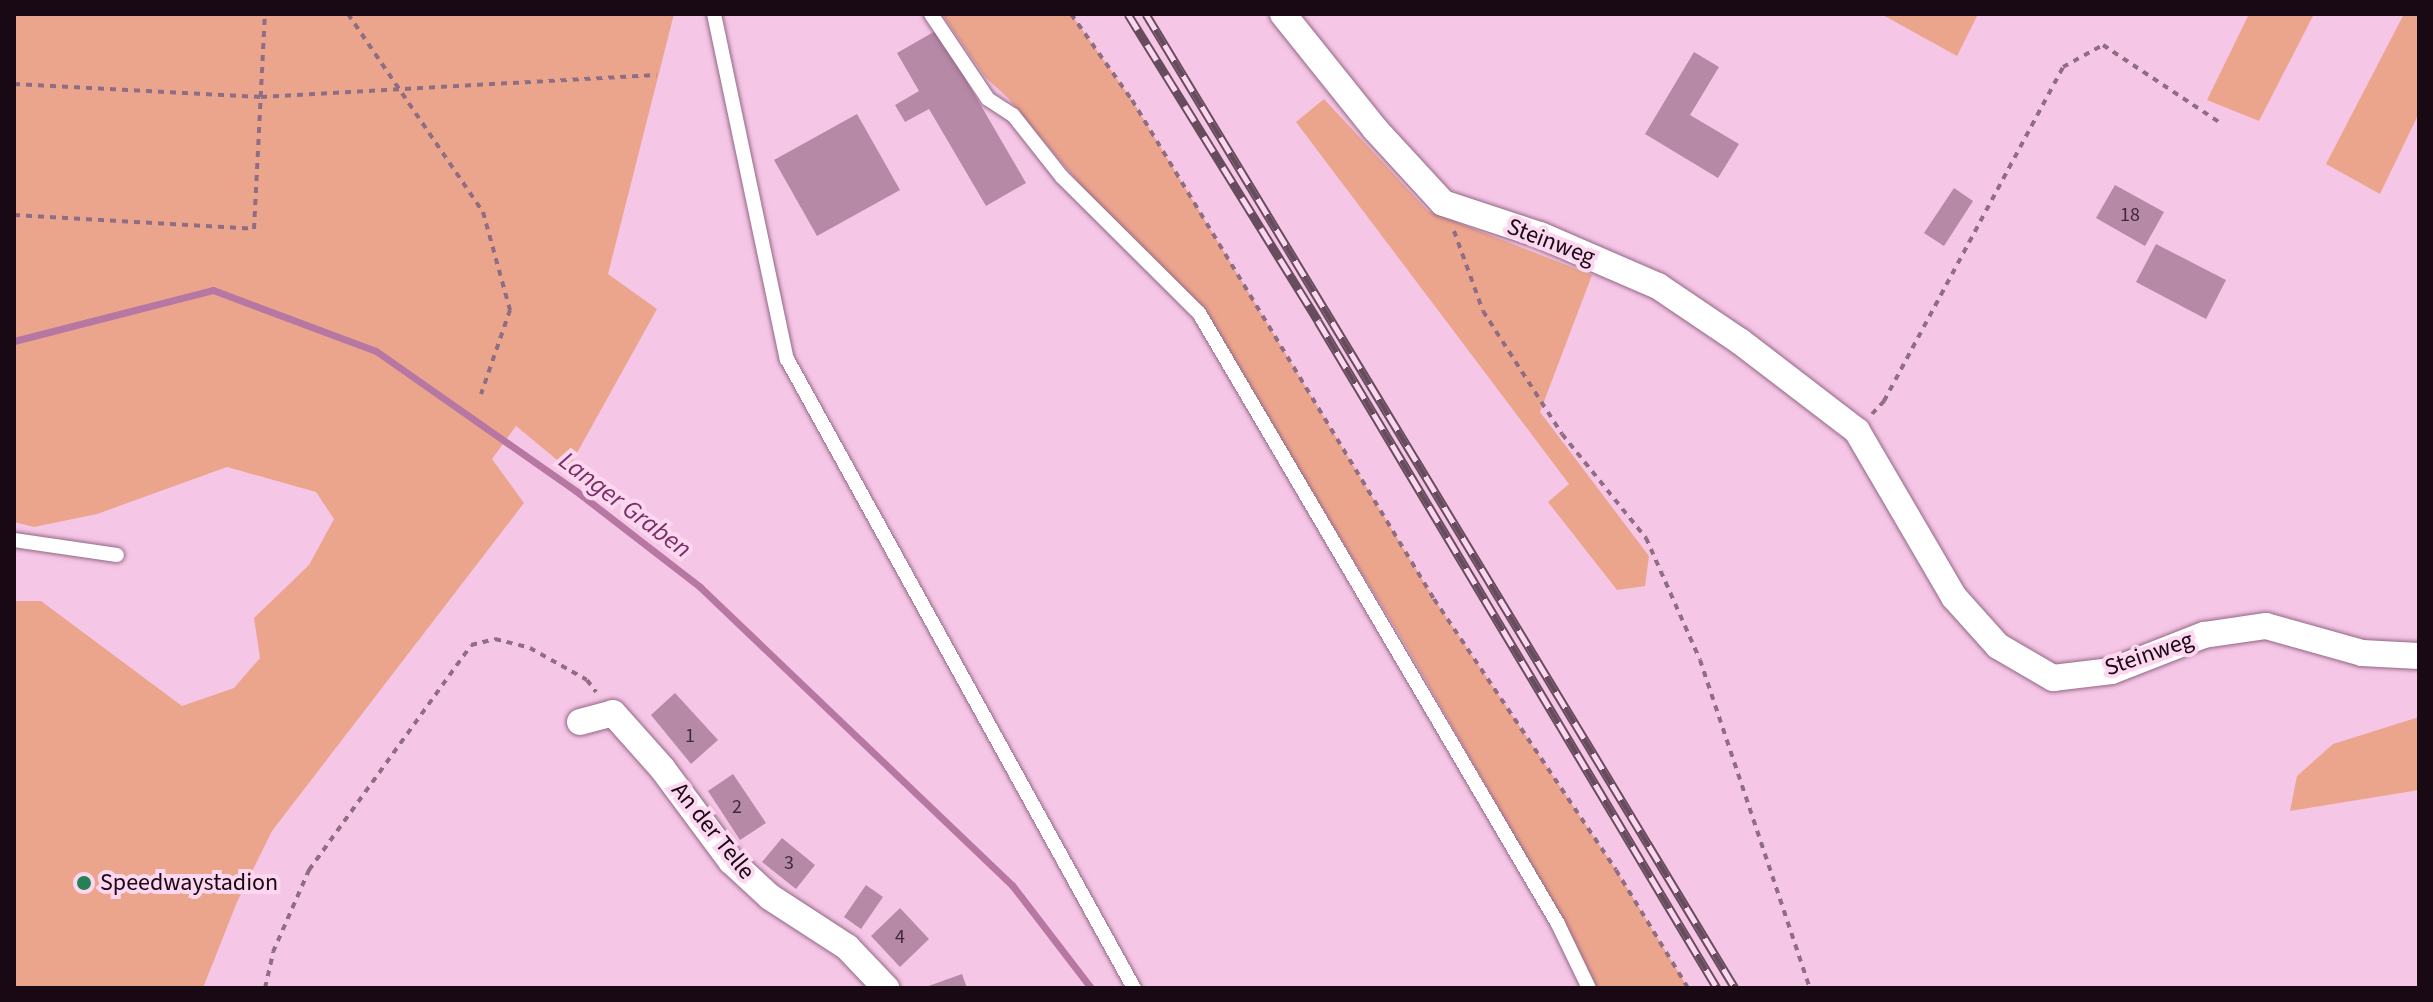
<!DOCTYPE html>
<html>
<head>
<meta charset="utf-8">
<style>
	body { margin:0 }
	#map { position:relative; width:2433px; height:1002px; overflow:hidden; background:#f6c6e6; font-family:"Source Sans 3",sans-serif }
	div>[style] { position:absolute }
	.green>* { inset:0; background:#eca58d }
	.stream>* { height:7px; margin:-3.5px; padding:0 3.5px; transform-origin:3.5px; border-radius:3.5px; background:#b678a3 }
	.building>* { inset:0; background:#b689a7 }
	.path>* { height:4px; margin-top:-2px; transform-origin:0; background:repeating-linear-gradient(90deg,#8f6e84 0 6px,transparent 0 12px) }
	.roads { filter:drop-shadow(0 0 2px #926784) drop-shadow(0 0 2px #926784) }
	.lane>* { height:14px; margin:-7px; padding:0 7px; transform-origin:7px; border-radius:7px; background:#fff }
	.street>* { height:26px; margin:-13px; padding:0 13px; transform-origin:13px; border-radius:13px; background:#fff }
	.rail>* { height:9px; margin-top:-4.5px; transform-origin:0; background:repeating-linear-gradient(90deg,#fdd6f0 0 18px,#674c5e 0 36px); box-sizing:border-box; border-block:2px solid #674c5e }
	.dots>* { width:22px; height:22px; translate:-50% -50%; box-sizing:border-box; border:4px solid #fdd6f0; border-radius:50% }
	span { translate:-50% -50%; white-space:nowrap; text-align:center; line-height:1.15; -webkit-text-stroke:8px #fdd6f0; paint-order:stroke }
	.number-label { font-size:20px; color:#402939 }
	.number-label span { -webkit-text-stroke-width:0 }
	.street-label { font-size:24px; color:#190914 }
	.poi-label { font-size:24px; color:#190914 }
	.left { translate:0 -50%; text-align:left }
	.water-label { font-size:26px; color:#792e66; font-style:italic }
	.frame { position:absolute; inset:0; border:16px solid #190914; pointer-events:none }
</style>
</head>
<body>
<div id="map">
	<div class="green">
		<div style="clip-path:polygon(14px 14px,674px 14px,608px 274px,657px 309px,568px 469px,516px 426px,492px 459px,524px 503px,272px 831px,237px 902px,203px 988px,14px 988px,14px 601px,41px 601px,182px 706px,234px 688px,260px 658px,254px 618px,309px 565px,334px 519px,316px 492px,227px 467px,97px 514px,34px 527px,14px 522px)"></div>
		<div style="clip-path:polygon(942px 14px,1071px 14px,1132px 100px,1434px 599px,1616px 870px,1688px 988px,1597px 988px,1563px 920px,1402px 639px,1201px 310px,1100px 208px,1007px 97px,985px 77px)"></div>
		<div style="clip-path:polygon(1881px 14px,1978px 14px,1957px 56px)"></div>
		<div style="clip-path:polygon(2249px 14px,2314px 14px,2259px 121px,2207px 100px)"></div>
		<div style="clip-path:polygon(2404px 14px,2419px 14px,2419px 113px,2380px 194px,2326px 164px)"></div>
		<div style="clip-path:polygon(1324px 99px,1428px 211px,1592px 275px,1540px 412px,1649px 556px,1645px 586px,1617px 590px,1548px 502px,1569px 484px,1296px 122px)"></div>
		<div style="clip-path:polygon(2419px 717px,2419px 790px,2290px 811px,2297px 776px,2333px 744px)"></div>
	</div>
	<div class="stream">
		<div style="left:14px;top:341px;width:205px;rotate:-14.4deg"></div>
		<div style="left:213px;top:290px;width:174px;rotate:20.5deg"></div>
		<div style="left:376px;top:351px;width:244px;rotate:35deg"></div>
		<div style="left:576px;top:491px;width:157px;rotate:37.7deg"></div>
		<div style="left:700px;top:587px;width:431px;rotate:43.7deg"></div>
		<div style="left:1012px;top:885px;width:130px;rotate:52.5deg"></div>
	</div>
	<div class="building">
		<div style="clip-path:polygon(937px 30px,1026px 183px,986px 206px,929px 109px,905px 122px,895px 105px,919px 91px,897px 53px)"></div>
		<div style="clip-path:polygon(1694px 52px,1719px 67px,1690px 115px,1739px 144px,1718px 178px,1645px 134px)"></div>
		<div style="clip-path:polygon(857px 114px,900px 190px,817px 236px,774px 160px)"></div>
		<div style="clip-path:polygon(2115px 185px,2164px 212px,2145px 246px,2096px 218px)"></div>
		<div style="clip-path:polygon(1954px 188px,1973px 201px,1944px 246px,1924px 233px)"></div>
		<div style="clip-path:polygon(2156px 244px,2226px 280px,2206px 319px,2136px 282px)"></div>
		<div style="clip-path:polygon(675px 693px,718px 740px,691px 764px,651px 715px)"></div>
		<div style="clip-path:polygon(733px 774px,766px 823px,740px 840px,708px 791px)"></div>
		<div style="clip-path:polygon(782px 838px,815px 865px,796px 889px,762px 862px)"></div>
		<div style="clip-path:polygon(866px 885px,883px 897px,861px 929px,844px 917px)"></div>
		<div style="clip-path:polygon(900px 908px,929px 939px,900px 967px,871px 936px)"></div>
		<div style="clip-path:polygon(962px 974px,967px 988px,923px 988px)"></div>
	</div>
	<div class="path">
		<div style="left:348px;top:14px;width:240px;rotate:55.7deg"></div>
		<div style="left:483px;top:212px;width:102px;rotate:74.6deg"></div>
		<div style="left:510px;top:310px;width:89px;rotate:109deg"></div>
		<div style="left:1071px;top:14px;width:105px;rotate:54.7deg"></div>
		<div style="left:1132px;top:100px;width:583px;rotate:58.82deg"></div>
		<div style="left:1434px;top:599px;width:326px;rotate:56.1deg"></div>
		<div style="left:1616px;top:870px;width:138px;rotate:58.6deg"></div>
		<div style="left:14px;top:84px;width:247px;rotate:3deg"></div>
		<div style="left:261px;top:97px;width:396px;rotate:-3.2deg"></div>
		<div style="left:14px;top:215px;width:240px;rotate:3.3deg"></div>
		<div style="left:254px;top:229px;width:215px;rotate:-87.1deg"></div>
		<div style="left:1454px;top:231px;width:85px;rotate:70.1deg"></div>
		<div style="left:1483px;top:311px;width:146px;rotate:57.3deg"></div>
		<div style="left:1562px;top:434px;width:134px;rotate:51.1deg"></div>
		<div style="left:1646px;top:538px;width:133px;rotate:66.1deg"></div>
		<div style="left:1700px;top:660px;width:346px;rotate:71.5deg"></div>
		<div style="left:1872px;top:414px;width:18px;rotate:-47deg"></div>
		<div style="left:1884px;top:401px;width:379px;rotate:-61.8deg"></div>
		<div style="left:2063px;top:67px;width:46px;rotate:-28.8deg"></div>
		<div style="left:2103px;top:45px;width:143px;rotate:33.6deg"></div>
		<div style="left:265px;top:988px;width:37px;rotate:-77deg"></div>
		<div style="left:273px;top:952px;width:90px;rotate:-66.3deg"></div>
		<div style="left:309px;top:870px;width:277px;rotate:-54.2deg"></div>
		<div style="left:471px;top:645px;width:25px;rotate:-14deg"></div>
		<div style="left:495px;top:639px;width:36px;rotate:14deg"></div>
		<div style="left:530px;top:648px;width:65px;rotate:29.3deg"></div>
		<div style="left:587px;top:680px;width:15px;rotate:53deg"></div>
	</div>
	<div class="roads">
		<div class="lane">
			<div style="left:714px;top:14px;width:353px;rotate:78.1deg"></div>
			<div style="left:787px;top:359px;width:718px;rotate:61.12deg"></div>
			<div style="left:931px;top:14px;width:102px;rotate:56.2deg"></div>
			<div style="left:988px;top:99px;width:30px;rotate:33deg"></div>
			<div style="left:1013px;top:115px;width:79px;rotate:51.7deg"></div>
			<div style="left:1062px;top:177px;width:193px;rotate:44.8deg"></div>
			<div style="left:1199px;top:313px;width:709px;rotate:59.56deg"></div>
			<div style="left:1558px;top:924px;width:71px;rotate:64.2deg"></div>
			<div style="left:14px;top:540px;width:104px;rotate:8.3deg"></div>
		</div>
		<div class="street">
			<div style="left:1283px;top:14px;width:147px;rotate:51.3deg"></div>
			<div style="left:1375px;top:129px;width:100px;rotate:47.4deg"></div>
			<div style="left:1443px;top:203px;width:102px;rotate:18.3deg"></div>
			<div style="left:1540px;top:235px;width:129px;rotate:23.4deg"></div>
			<div style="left:1658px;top:286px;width:100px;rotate:34deg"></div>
			<div style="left:1741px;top:342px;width:146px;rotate:37.5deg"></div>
			<div style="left:1857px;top:431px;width:192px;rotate:59.7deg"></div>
			<div style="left:1954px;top:597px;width:66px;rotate:48.1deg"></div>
			<div style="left:1998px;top:646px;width:64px;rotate:30.2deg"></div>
			<div style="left:2053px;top:678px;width:59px;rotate:-6.8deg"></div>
			<div style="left:2112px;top:671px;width:99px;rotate:-21.4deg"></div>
			<div style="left:2204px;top:635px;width:63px;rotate:-8.3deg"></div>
			<div style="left:2266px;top:626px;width:100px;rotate:15.7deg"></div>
			<div style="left:2362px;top:653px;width:57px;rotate:3deg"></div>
			<div style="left:580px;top:722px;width:34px;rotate:-15deg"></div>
			<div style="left:613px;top:713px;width:74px;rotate:48.3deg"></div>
			<div style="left:662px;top:768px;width:116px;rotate:53.4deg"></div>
			<div style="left:731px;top:861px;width:53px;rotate:42.7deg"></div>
			<div style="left:770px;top:897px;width:92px;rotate:33deg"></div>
			<div style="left:847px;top:947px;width:57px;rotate:46.4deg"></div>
		</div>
	</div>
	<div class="rail">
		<div style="left:1128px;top:14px;width:361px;rotate:58.2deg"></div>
		<div style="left:1318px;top:321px;width:777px;rotate:59.11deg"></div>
		<div style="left:1146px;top:14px;width:1138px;rotate:58.84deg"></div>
	</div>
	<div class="dots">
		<div style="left:84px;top:883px;background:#258056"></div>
	</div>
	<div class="number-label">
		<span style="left:2130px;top:215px">18</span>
		<span style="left:690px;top:736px">1</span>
		<span style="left:737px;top:807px">2</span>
		<span style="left:789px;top:863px">3</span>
		<span style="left:900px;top:937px">4</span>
	</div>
	<div class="street-label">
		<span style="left:1551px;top:242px;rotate:21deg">Steinweg</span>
		<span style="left:2149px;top:654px;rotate:-19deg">Steinweg</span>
		<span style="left:713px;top:831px;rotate:51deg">An der Telle</span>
	</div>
	<div class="poi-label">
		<span class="left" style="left:100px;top:883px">Speedwaystadion</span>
	</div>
	<div class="water-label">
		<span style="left:625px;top:505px;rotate:37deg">Langer Graben</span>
	</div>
	<div class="frame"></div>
</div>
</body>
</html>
